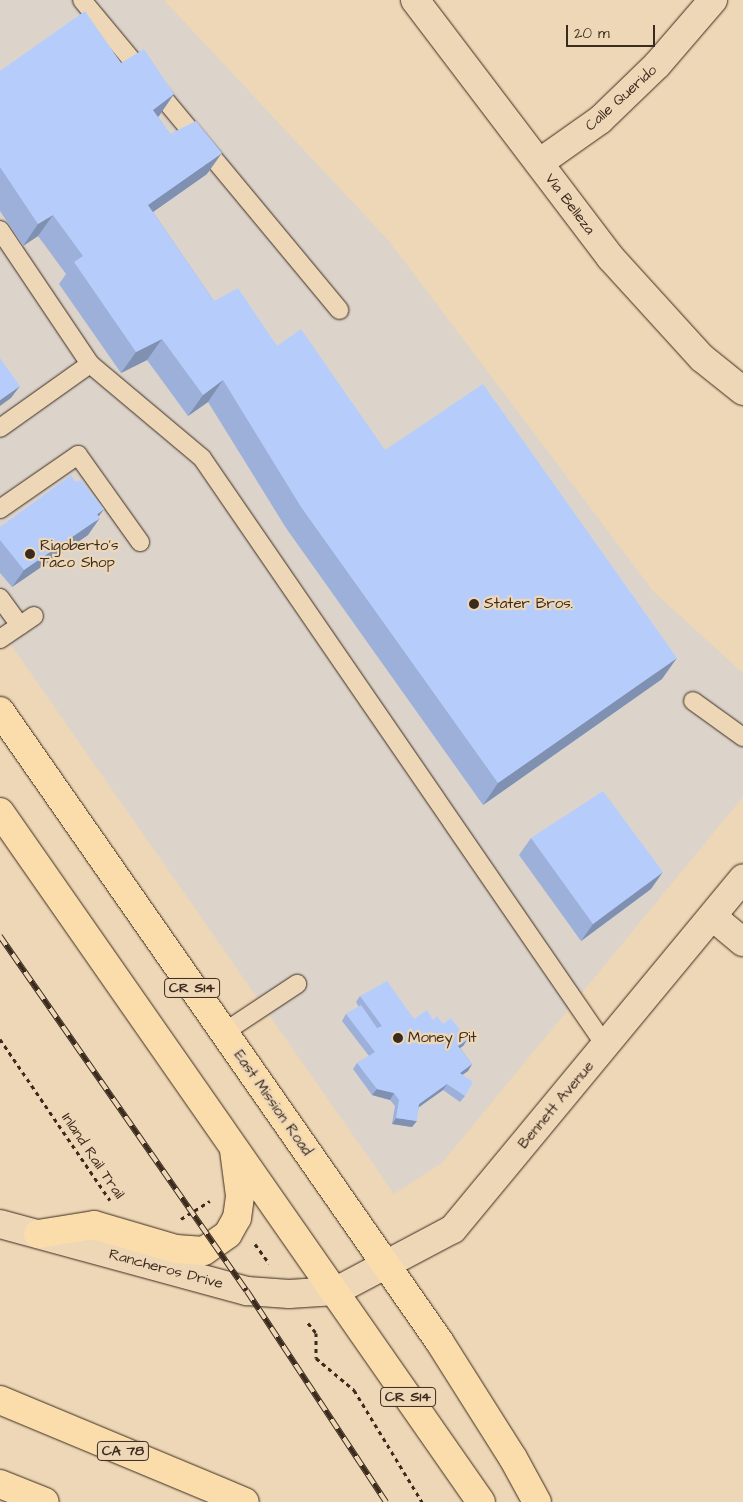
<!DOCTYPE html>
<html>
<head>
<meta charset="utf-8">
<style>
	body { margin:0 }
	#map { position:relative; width:743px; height:1502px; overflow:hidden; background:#edd7b6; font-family:"Architects Daughter",sans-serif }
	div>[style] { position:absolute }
	.built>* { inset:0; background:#dcd4cb }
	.path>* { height:3px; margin-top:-1.5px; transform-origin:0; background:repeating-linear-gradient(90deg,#3b2a1e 0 4px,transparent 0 8px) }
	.roads { filter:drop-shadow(0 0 1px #3b2a1e) drop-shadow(0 0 1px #3b2a1e) }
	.service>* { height:18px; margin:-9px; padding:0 9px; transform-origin:9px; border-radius:9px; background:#edd7b6 }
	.minor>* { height:28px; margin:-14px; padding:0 14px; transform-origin:14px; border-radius:14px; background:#edd7b6 }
	.tertiary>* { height:28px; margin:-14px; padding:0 14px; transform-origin:14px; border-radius:14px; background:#edd7b6 }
	.primary>* { height:28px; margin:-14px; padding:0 14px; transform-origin:14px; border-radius:14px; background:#fbddab }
	.motorway>* { height:28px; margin:-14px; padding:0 14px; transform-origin:14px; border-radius:14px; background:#fbddab }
	.rail>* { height:5.5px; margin-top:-2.75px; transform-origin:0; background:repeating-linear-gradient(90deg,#edd7b6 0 11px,#3b2a1e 0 22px); box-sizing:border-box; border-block:1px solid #3b2a1e }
	.wall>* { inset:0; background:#9db0d9 }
	.shaded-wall>* { inset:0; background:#7f90b0 }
	.building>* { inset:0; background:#b6cdfc }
	.dots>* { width:14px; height:14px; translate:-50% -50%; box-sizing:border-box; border:2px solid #edd7b6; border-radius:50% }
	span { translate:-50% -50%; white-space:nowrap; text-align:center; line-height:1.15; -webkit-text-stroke:4.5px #edd7b6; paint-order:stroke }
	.shield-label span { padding:1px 4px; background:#edd7b6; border:1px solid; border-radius:4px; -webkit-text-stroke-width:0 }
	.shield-label { font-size:14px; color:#3b2a1e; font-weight:700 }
	.street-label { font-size:15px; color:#3b2a1e }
	.poi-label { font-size:15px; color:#3b2a1e }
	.left { translate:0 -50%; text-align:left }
	.scale { position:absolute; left:566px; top:25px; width:89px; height:22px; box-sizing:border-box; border:2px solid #3b2a1e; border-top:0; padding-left:6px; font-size:15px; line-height:18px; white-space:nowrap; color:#3b2a1e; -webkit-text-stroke:4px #edd7b6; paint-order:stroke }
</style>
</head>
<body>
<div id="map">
	<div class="built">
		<div style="clip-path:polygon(0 0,164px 0,389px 241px,654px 592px,743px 673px,743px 797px,442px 1163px,394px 1194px,0 629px)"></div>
	</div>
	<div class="path">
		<div style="left:0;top:1039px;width:195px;rotate:55.7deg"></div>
		<div style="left:181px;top:1219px;width:34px;rotate:-32deg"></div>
		<div style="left:255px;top:1244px;width:24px;rotate:54deg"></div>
		<div style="left:308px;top:1323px;width:13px;rotate:51deg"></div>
		<div style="left:316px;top:1333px;width:25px;rotate:90deg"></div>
		<div style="left:316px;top:1358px;width:50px;rotate:40.1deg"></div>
		<div style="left:354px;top:1390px;width:131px;rotate:58.7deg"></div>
	</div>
	<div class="roads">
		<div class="service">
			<div style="left:82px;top:0;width:403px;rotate:50.3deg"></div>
			<div style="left:0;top:230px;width:161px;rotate:56.1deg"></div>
			<div style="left:90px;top:364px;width:110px;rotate:144.6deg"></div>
			<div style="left:90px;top:364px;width:146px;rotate:40deg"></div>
			<div style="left:202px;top:458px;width:712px;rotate:55.53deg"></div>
			<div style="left:0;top:509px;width:95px;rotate:-34.7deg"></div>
			<div style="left:78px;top:455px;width:107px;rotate:54.5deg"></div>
			<div style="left:0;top:598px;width:34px;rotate:54deg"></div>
			<div style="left:0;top:639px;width:41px;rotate:-34.1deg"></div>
			<div style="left:693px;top:701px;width:62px;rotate:35.8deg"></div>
			<div style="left:223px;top:1033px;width:89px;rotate:-33.5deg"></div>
		</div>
		<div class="minor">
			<div style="left:415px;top:0;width:323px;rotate:52.8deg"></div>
			<div style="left:610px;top:257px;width:137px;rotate:47.7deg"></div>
			<div style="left:702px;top:358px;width:53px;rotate:38.8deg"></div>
			<div style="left:539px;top:163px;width:75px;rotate:-35.2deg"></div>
			<div style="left:600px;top:120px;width:79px;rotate:-44deg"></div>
			<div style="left:657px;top:65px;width:86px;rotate:-49.3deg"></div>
			<div style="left:713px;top:917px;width:39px;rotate:40deg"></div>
		</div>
		<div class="tertiary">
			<div style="left:0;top:1224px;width:256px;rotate:15.2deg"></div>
			<div style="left:247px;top:1291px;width:42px;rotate:4.1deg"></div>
			<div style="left:289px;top:1294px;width:47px;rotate:-3.7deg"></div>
			<div style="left:336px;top:1291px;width:132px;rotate:-27.9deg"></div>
			<div style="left:453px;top:1229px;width:455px;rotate:-50.4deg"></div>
		</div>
		<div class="primary">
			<div style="left:0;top:711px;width:768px;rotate:55.13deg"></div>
			<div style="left:439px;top:1341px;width:138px;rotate:57.7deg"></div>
			<div style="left:513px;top:1458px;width:50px;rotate:61.4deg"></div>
			<div style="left:0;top:812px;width:841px;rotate:55.12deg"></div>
			<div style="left:38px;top:1234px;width:57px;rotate:-9.1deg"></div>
			<div style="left:94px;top:1225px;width:85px;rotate:16.3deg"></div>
			<div style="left:176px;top:1249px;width:28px;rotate:4deg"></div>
			<div style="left:204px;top:1251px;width:29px;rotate:-35deg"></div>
			<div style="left:228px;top:1234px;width:18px;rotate:-61deg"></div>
			<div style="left:237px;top:1218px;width:22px;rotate:-82deg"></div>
			<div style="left:240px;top:1196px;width:46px;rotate:-97.4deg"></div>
		</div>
		<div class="motorway">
			<div style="left:0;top:1400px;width:265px;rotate:22.6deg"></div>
			<div style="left:0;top:1484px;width:48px;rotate:21.8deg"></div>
		</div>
	</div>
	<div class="rail">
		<div style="left:0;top:936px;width:432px;rotate:55.2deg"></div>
		<div style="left:247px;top:1291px;width:253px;rotate:56.6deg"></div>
	</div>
	<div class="wall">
		<div style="clip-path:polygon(121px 63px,174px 94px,158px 117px,170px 134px,207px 174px,153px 212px,214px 301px,277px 346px,385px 450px,662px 679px,483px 805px,286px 528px,208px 402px,188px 416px,147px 360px,121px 373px,59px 284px,66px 274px,38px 236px,23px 246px,0 211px,0 71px)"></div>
		<div style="clip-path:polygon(99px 516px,88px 535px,12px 587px,0 573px,0 527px)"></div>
		<div style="clip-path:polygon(531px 838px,651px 889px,581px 941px,519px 855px)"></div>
		<div style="clip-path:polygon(360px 996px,414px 1019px,433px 1020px,443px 1024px,467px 1040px,463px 1046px,460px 1048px,472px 1064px,468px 1071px,462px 1075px,465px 1096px,460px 1102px,443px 1090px,419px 1107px,412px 1127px,392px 1124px,395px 1106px,390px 1100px,372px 1095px,353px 1069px,357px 1063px,369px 1056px,342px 1021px,346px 1014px,359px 1007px,356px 1002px)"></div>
	</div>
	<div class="shaded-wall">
		<div style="clip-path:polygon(174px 94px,159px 116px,138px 131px,153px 110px)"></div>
		<div style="clip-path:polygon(222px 153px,207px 174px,133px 226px,148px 205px)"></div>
		<div style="clip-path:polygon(53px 215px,38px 236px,23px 246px,38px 224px)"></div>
		<div style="clip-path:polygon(162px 339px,147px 360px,121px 373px,136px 352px)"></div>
		<div style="clip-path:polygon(223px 380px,208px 402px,188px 416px,203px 395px)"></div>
		<div style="clip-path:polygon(20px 386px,11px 398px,0 406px,0 400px)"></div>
		<div style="clip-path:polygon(104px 509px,95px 522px,100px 518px,88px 535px,12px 587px,24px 570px)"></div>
		<div style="clip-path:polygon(677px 658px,662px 679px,483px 805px,498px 783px)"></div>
		<div style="clip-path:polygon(663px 872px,651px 889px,581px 941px,593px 924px)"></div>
		<div style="clip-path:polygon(467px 1040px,463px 1046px,454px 1052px,458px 1046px)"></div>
		<div style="clip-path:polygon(472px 1064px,468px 1071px,455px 1080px,460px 1073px)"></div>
		<div style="clip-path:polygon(447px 1084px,443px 1090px,415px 1110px,419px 1104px)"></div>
		<div style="clip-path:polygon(377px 1089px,394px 1093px,390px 1100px,372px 1095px)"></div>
		<div style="clip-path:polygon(396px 1118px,417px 1121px,412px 1127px,392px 1124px)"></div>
	</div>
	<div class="building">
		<div style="clip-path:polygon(85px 11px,121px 63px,144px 49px,174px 94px,153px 110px,170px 134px,196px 121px,222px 153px,148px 205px,214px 301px,238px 288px,277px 346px,301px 329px,385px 450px,483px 384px,677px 658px,498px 783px,301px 507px,223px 380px,203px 395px,162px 339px,136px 352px,74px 262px,83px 256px,53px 215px,38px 224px,0 167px,0 71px)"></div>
		<div style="clip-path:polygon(0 358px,20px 386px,0 400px)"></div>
		<div style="clip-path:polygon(71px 475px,75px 482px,81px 480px,104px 509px,97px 514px,100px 518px,24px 570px,0 540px,0 527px)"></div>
		<div style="clip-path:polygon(603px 791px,663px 872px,593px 924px,531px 838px)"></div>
		<div style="clip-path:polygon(387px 981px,414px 1019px,427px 1010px,433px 1020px,437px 1016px,443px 1024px,451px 1018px,467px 1040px,458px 1046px,472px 1064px,460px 1073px,473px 1082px,465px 1096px,447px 1084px,419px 1104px,417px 1121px,396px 1118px,399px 1100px,394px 1093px,377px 1089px,357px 1063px,375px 1052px,346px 1014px,361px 1005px,377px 1028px,382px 1026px,360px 996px)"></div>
	</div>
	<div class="dots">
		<div style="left:30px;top:554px;background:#3b2a1e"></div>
		<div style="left:474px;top:604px;background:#3b2a1e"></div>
		<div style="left:398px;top:1038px;background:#3b2a1e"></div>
	</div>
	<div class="shield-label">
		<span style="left:192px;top:988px">CR S14</span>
		<span style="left:408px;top:1397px">CR S14</span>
		<span style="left:123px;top:1451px">CA 78</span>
	</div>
	<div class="street-label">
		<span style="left:621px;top:98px;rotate:-42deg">Calle Querido</span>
		<span style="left:570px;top:204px;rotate:53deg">Via Belleza</span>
		<span style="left:273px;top:1103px;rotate:55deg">East Mission Road</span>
		<span style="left:556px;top:1105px;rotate:-50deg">Bennett Avenue</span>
		<span style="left:93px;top:1156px;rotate:56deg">Inland Rail Trail</span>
		<span style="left:166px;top:1269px;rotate:15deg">Rancheros Drive</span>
	</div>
	<div class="poi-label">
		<span class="left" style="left:40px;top:554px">Rigoberto's<br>Taco Shop</span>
		<span class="left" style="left:484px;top:604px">Stater Bros.</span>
		<span class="left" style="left:408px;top:1038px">Money Pit</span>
	</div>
	<div class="scale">20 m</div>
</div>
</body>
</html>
